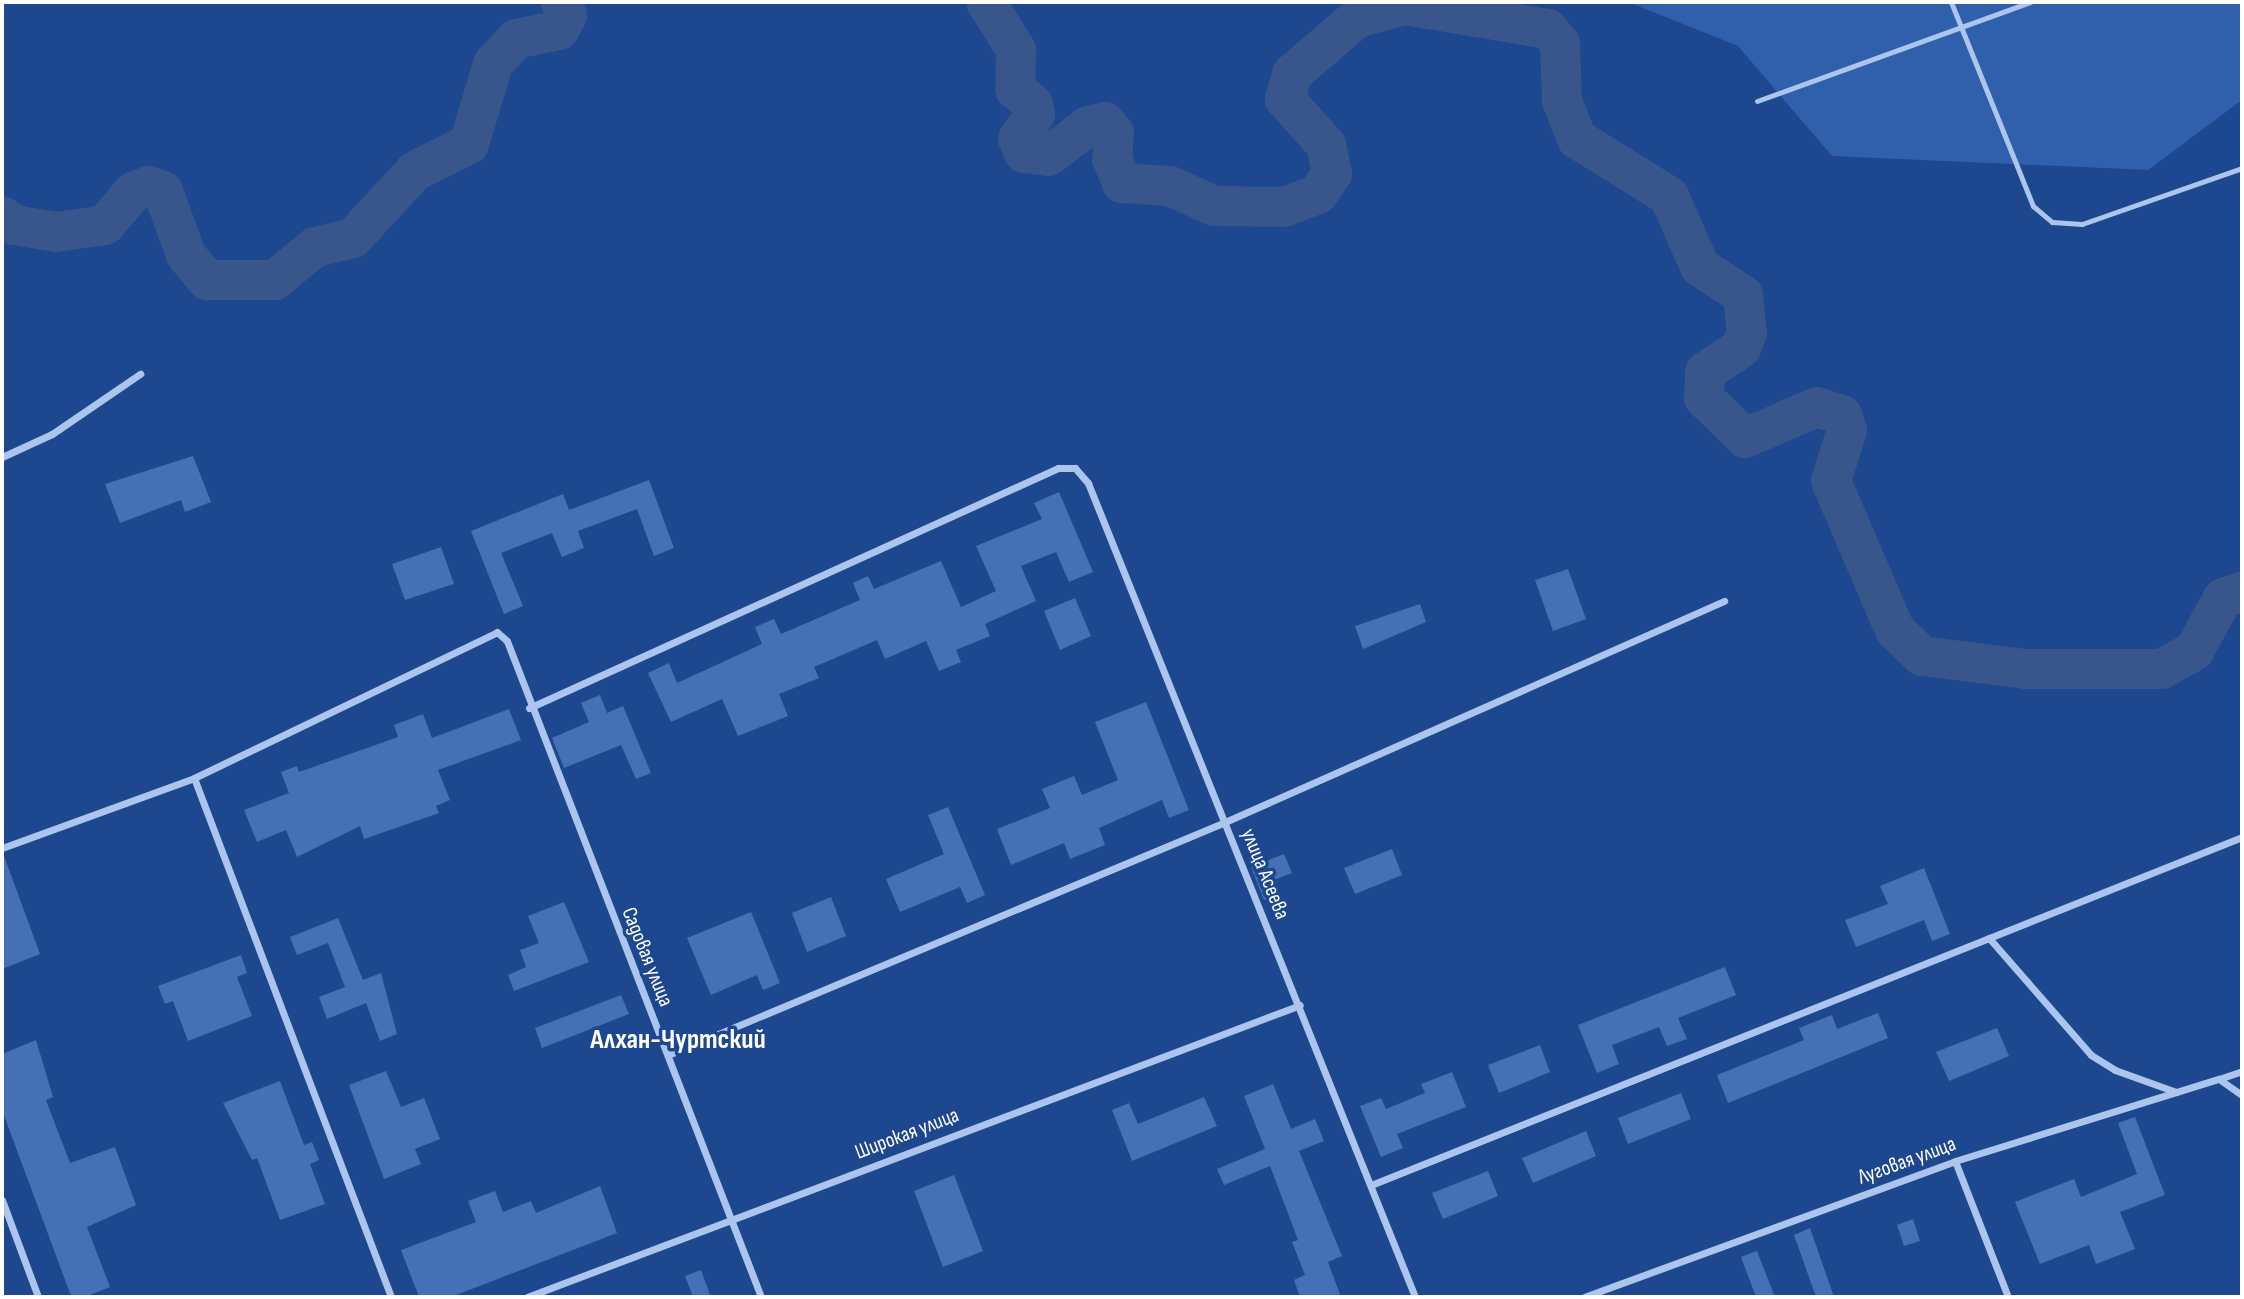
<!DOCTYPE html>
<html>
<head>
<meta charset="utf-8">
<style>
	body { margin:0 }
	#map { position:relative; width:2244px; height:1299px; overflow:hidden; background:#1d478f; font-family:"Sofia Sans Condensed",sans-serif }
	div>[style] { position:absolute }
	.green>* { inset:0; background:#3060ac }
	.river>* { height:40px; margin:-20px; padding:0 20px; transform-origin:20px; border-radius:20px; background:#38568b }
	.building>* { inset:0; background:#4570b6 }
	.service>* { height:5px; margin:-2.5px; padding:0 2.5px; transform-origin:2.5px; border-radius:2.5px; background:#acc5ed }
	.minor>* { height:7px; margin:-3.5px; padding:0 3.5px; transform-origin:3.5px; border-radius:3.5px; background:#acc5ed }
	span { translate:-50% -50%; white-space:nowrap; text-align:center; line-height:1.15; -webkit-text-stroke:7px #1d478f; paint-order:stroke }
	.street-label { font-size:21px; color:#fff }
	.district-label { font-size:28px; color:#fff; font-weight:700 }
	.frame { position:absolute; inset:0; border:4px solid #fff; pointer-events:none }
</style>
</head>
<body>
<div id="map">
	<div class="green">
		<div style="clip-path:polygon(1628px 2px,2242px 2px,2242px 100px,2148px 170px,1832px 156px,1738px 46px)"></div>
	</div>
	<div class="river">
		<div style="left:986px;top:2px;width:57px;rotate:58deg"></div>
		<div style="left:1016px;top:50px;width:39px;rotate:91deg"></div>
		<div style="left:1015px;top:89px;width:23px;rotate:40deg"></div>
		<div style="left:1033px;top:104px;width:10px;rotate:79deg"></div>
		<div style="left:1035px;top:114px;width:30px;rotate:124deg"></div>
		<div style="left:1018px;top:139px;width:15px;rotate:67deg"></div>
		<div style="left:1024px;top:153px;width:25px;rotate:7deg"></div>
		<div style="left:1049px;top:156px;width:49px;rotate:-37.6deg"></div>
		<div style="left:1088px;top:126px;width:17px;rotate:-13deg"></div>
		<div style="left:1105px;top:122px;width:14px;rotate:51deg"></div>
		<div style="left:1114px;top:133px;width:26px;rotate:94deg"></div>
		<div style="left:1112px;top:159px;width:26px;rotate:67deg"></div>
		<div style="left:1122px;top:183px;width:48px;rotate:3.6deg"></div>
		<div style="left:1170px;top:186px;width:48px;rotate:24.4deg"></div>
		<div style="left:1214px;top:206px;width:70px;rotate:0.8deg"></div>
		<div style="left:1284px;top:207px;width:36px;rotate:-21deg"></div>
		<div style="left:1318px;top:194px;width:25px;rotate:-56deg"></div>
		<div style="left:1332px;top:173px;width:29px;rotate:-102deg"></div>
		<div style="left:1326px;top:145px;width:62px;rotate:-131.7deg"></div>
		<div style="left:1285px;top:99px;width:26px;rotate:-74deg"></div>
		<div style="left:1292px;top:74px;width:86px;rotate:-40.7deg"></div>
		<div style="left:1357px;top:18px;width:50px;rotate:-15.2deg"></div>
		<div style="left:1405px;top:5px;width:145px;rotate:9.5deg"></div>
		<div style="left:1548px;top:29px;width:19px;rotate:51deg"></div>
		<div style="left:1560px;top:44px;width:57px;rotate:88deg"></div>
		<div style="left:1562px;top:101px;width:41px;rotate:68.5deg"></div>
		<div style="left:1577px;top:139px;width:108px;rotate:31.8deg"></div>
		<div style="left:1669px;top:196px;width:77px;rotate:66.4deg"></div>
		<div style="left:1700px;top:267px;width:51px;rotate:33.1deg"></div>
		<div style="left:1743px;top:295px;width:38px;rotate:84deg"></div>
		<div style="left:1747px;top:333px;width:16px;rotate:112deg"></div>
		<div style="left:1741px;top:348px;width:43px;rotate:146.3deg"></div>
		<div style="left:1705px;top:372px;width:26px;rotate:92deg"></div>
		<div style="left:1704px;top:398px;width:57px;rotate:44.3deg"></div>
		<div style="left:1745px;top:438px;width:78px;rotate:-23.3deg"></div>
		<div style="left:1817px;top:407px;width:26px;rotate:18deg"></div>
		<div style="left:1842px;top:415px;width:16px;rotate:72deg"></div>
		<div style="left:1847px;top:430px;width:53px;rotate:107.4deg"></div>
		<div style="left:1831px;top:481px;width:162px;rotate:66.8deg"></div>
		<div style="left:1895px;top:630px;width:37px;rotate:44deg"></div>
		<div style="left:1922px;top:656px;width:105px;rotate:7.1deg"></div>
		<div style="left:2026px;top:669px;width:136px"></div>
		<div style="left:2162px;top:669px;width:37px;rotate:-29deg"></div>
		<div style="left:2194px;top:651px;width:60px;rotate:-61.3deg"></div>
		<div style="left:2223px;top:598px;width:20px;rotate:-18deg"></div>
		<div style="left:2px;top:216px;width:15px;rotate:37deg"></div>
		<div style="left:14px;top:225px;width:43px;rotate:9.5deg"></div>
		<div style="left:56px;top:232px;width:49px;rotate:-8.1deg"></div>
		<div style="left:105px;top:225px;width:43px;rotate:-49.7deg"></div>
		<div style="left:133px;top:192px;width:17px;rotate:-21deg"></div>
		<div style="left:149px;top:186px;width:15px;rotate:20deg"></div>
		<div style="left:163px;top:191px;width:68px;rotate:70.2deg"></div>
		<div style="left:186px;top:255px;width:33px;rotate:50deg"></div>
		<div style="left:207px;top:280px;width:68px"></div>
		<div style="left:275px;top:280px;width:52px;rotate:-39.5deg"></div>
		<div style="left:315px;top:247px;width:39px;rotate:-13deg"></div>
		<div style="left:353px;top:238px;width:91px;rotate:-47.2deg"></div>
		<div style="left:415px;top:171px;width:60px;rotate:-26.6deg"></div>
		<div style="left:469px;top:144px;width:84px;rotate:-73.3deg"></div>
		<div style="left:493px;top:64px;width:34px;rotate:-47deg"></div>
		<div style="left:516px;top:39px;width:44px;rotate:-11.8deg"></div>
		<div style="left:559px;top:30px;width:17px;rotate:-62deg"></div>
		<div style="left:567px;top:15px;width:14px;rotate:-115deg"></div>
	</div>
	<div class="building">
		<div style="clip-path:polygon(193px 456px,211px 502px,185px 512px,181px 500px,120px 523px,105px 484px)"></div>
		<div style="clip-path:polygon(649px 480px,674px 548px,654px 556px,637px 509px,578px 531px,584px 548px,562px 557px,552px 533px,501px 553px,523px 606px,504px 614px,471px 531px,563px 494px,569px 510px)"></div>
		<div style="clip-path:polygon(1059px 492px,1093px 572px,1069px 582px,1056px 552px,1021px 566px,1036px 601px,985px 624px,990px 636px,956px 650px,961px 662px,939px 671px,926px 641px,885px 659px,877px 640px,814px 667px,819px 678px,779px 694px,788px 716px,738px 736px,722px 699px,671px 722px,648px 673px,669px 663px,677px 683px,762px 644px,755px 627px,774px 619px,781px 634px,860px 600px,853px 583px,868px 576px,874px 589px,941px 561px,961px 607px,996px 591px,976px 546px,1042px 519px,1034px 503px)"></div>
		<div style="clip-path:polygon(441px 547px,454px 584px,405px 600px,392px 564px)"></div>
		<div style="clip-path:polygon(1568px 569px,1586px 619px,1553px 631px,1535px 580px)"></div>
		<div style="clip-path:polygon(1075px 598px,1091px 636px,1060px 650px,1044px 611px)"></div>
		<div style="clip-path:polygon(1420px 604px,1426px 622px,1363px 649px,1355px 626px)"></div>
		<div style="clip-path:polygon(600px 695px,607px 713px,623px 706px,651px 773px,636px 779px,621px 745px,564px 768px,552px 738px,589px 722px,581px 703px)"></div>
		<div style="clip-path:polygon(1146px 702px,1189px 810px,1169px 818px,1162px 800px,1099px 828px,1105px 845px,1070px 859px,1064px 843px,1011px 865px,997px 829px,1050px 808px,1042px 789px,1074px 776px,1082px 795px,1118px 780px,1095px 722px)"></div>
		<div style="clip-path:polygon(509px 709px,521px 740px,438px 770px,450px 800px,436px 806px,439px 813px,364px 839px,360px 826px,297px 857px,286px 830px,257px 842px,244px 810px,289px 793px,281px 772px,297px 766px,299px 772px,398px 737px,394px 725px,423px 714px,432px 738px)"></div>
		<div style="clip-path:polygon(948px 807px,985px 895px,967px 903px,960px 887px,900px 912px,886px 879px,944px 854px,928px 815px)"></div>
		<div style="clip-path:polygon(1392px 849px,1402px 875px,1355px 894px,1344px 868px)"></div>
		<div style="clip-path:polygon(1284px 854px,1292px 873px,1274px 880px,1280px 894px,1264px 900px,1251px 867px)"></div>
		<div style="clip-path:polygon(4px 856px,40px 954px,2px 969px,2px 857px)"></div>
		<div style="clip-path:polygon(1924px 868px,1950px 934px,1932px 941px,1924px 920px,1856px 947px,1845px 920px,1888px 904px,1880px 886px)"></div>
		<div style="clip-path:polygon(831px 897px,846px 936px,807px 952px,792px 913px)"></div>
		<div style="clip-path:polygon(564px 902px,589px 962px,514px 991px,508px 975px,526px 967px,520px 950px,539px 943px,528px 916px)"></div>
		<div style="clip-path:polygon(751px 912px,780px 983px,763px 990px,757px 975px,711px 995px,687px 938px)"></div>
		<div style="clip-path:polygon(338px 918px,363px 980px,381px 973px,397px 1034px,380px 1041px,366px 1003px,327px 1019px,319px 997px,345px 987px,328px 943px,297px 955px,290px 937px)"></div>
		<div style="clip-path:polygon(241px 955px,247px 973px,237px 977px,252px 1016px,188px 1041px,173px 1001px,165px 1004px,158px 986px)"></div>
		<div style="clip-path:polygon(1725px 967px,1736px 995px,1678px 1018px,1687px 1039px,1667px 1046px,1659px 1027px,1612px 1045px,1619px 1064px,1597px 1073px,1578px 1025px)"></div>
		<div style="clip-path:polygon(621px 995px,629px 1014px,542px 1048px,535px 1028px)"></div>
		<div style="clip-path:polygon(1878px 1013px,1888px 1038px,1728px 1103px,1717px 1075px,1804px 1040px,1799px 1028px,1832px 1015px,1837px 1029px)"></div>
		<div style="clip-path:polygon(1997px 1028px,2009px 1056px,1949px 1081px,1936px 1052px)"></div>
		<div style="clip-path:polygon(36px 1040px,53px 1097px,46px 1100px,70px 1163px,115px 1147px,136px 1205px,87px 1227px,110px 1287px,85px 1297px,71px 1296px,2px 1110px,2px 1054px)"></div>
		<div style="clip-path:polygon(1540px 1045px,1550px 1072px,1499px 1093px,1488px 1065px)"></div>
		<div style="clip-path:polygon(386px 1071px,401px 1107px,424px 1098px,440px 1139px,415px 1149px,421px 1164px,384px 1179px,349px 1085px)"></div>
		<div style="clip-path:polygon(1452px 1072px,1466px 1107px,1397px 1134px,1403px 1148px,1381px 1157px,1360px 1106px,1381px 1098px,1386px 1109px,1425px 1093px,1421px 1084px)"></div>
		<div style="clip-path:polygon(280px 1081px,304px 1145px,312px 1142px,319px 1160px,310px 1164px,325px 1204px,280px 1220px,257px 1158px,252px 1160px,223px 1103px)"></div>
		<div style="clip-path:polygon(1273px 1084px,1291px 1129px,1315px 1119px,1324px 1141px,1299px 1151px,1342px 1256px,1328px 1262px,1341px 1297px,1300px 1297px,1294px 1280px,1305px 1275px,1292px 1242px,1298px 1240px,1270px 1166px,1224px 1185px,1217px 1169px,1265px 1149px,1244px 1096px)"></div>
		<div style="clip-path:polygon(1681px 1093px,1691px 1119px,1628px 1144px,1618px 1118px)"></div>
		<div style="clip-path:polygon(1204px 1097px,1217px 1126px,1132px 1161px,1112px 1110px,1129px 1103px,1138px 1124px)"></div>
		<div style="clip-path:polygon(2135px 1117px,2165px 1195px,2120px 1212px,2135px 1249px,2096px 1264px,2089px 1245px,2040px 1264px,2015px 1202px,2074px 1179px,2081px 1197px,2137px 1174px,2118px 1123px)"></div>
		<div style="clip-path:polygon(1586px 1131px,1596px 1156px,1533px 1183px,1522px 1158px)"></div>
		<div style="clip-path:polygon(1488px 1171px,1498px 1196px,1443px 1219px,1432px 1193px)"></div>
		<div style="clip-path:polygon(954px 1175px,983px 1251px,943px 1267px,914px 1191px)"></div>
		<div style="clip-path:polygon(600px 1186px,617px 1233px,451px 1297px,419px 1297px,401px 1250px,476px 1222px,468px 1201px,495px 1191px,503px 1212px,531px 1201px,536px 1213px)"></div>
		<div style="clip-path:polygon(1913px 1219px,1920px 1241px,1904px 1246px,1897px 1225px)"></div>
		<div style="clip-path:polygon(1810px 1228px,1834px 1297px,1816px 1297px,1794px 1235px)"></div>
		<div style="clip-path:polygon(1757px 1251px,1775px 1297px,1756px 1297px,1741px 1257px)"></div>
		<div style="clip-path:polygon(701px 1270px,711px 1297px,693px 1297px,685px 1276px)"></div>
	</div>
	<div class="service">
		<div style="left:1951px;top:2px;width:220px;rotate:68.1deg"></div>
		<div style="left:2033px;top:206px;width:25px;rotate:40deg"></div>
		<div style="left:2052px;top:222px;width:30px;rotate:4deg"></div>
		<div style="left:2082px;top:224px;width:170px;rotate:-19.3deg"></div>
		<div style="left:1757px;top:101px;width:291px;rotate:-19.9deg"></div>
	</div>
	<div class="minor">
		<div style="left:2px;top:457px;width:55px;rotate:-24.7deg"></div>
		<div style="left:52px;top:434px;width:107px;rotate:-34.3deg"></div>
		<div style="left:529px;top:708px;width:581px;rotate:-24.4deg"></div>
		<div style="left:1058px;top:468px;width:17px"></div>
		<div style="left:1075px;top:468px;width:20px;rotate:49deg"></div>
		<div style="left:1088px;top:483px;width:877px;rotate:68.11deg"></div>
		<div style="left:194px;top:778px;width:555px;rotate:69.21deg"></div>
		<div style="left:2px;top:848px;width:204px;rotate:-20deg"></div>
		<div style="left:194px;top:778px;width:336px;rotate:-25.7deg"></div>
		<div style="left:497px;top:632px;width:13px;rotate:42deg"></div>
		<div style="left:507px;top:641px;width:703px;rotate:68.83deg"></div>
		<div style="left:1989px;top:938px;width:155px;rotate:48.9deg"></div>
		<div style="left:2091px;top:1055px;width:28px;rotate:32deg"></div>
		<div style="left:2115px;top:1070px;width:65px;rotate:19.8deg"></div>
		<div style="left:668px;top:1055px;width:604px;rotate:-22.7deg"></div>
		<div style="left:1225px;top:822px;width:546px;rotate:-23.89deg"></div>
		<div style="left:2219px;top:1079px;width:24px;rotate:-19deg"></div>
		<div style="left:1955px;top:1161px;width:146px;rotate:68.7deg"></div>
		<div style="left:1371px;top:1185px;width:938px;rotate:-21.78deg"></div>
		<div style="left:2px;top:1200px;width:103px;rotate:69.6deg"></div>
		<div style="left:527px;top:1297px;width:826px;rotate:-20.69deg"></div>
		<div style="left:1584px;top:1297px;width:395px;rotate:-20.1deg"></div>
		<div style="left:1955px;top:1161px;width:276px;rotate:-17.3deg"></div>
		<div style="left:2219px;top:1079px;width:28px;rotate:35deg"></div>
	</div>
	<div class="street-label">
		<span style="left:1265px;top:874px;rotate:68deg">улица Асеева</span>
		<span style="left:647px;top:957px;rotate:68deg">Садовая улица</span>
		<span style="left:907px;top:1134px;rotate:-21deg">Широкая улица</span>
		<span style="left:1907px;top:1161px;rotate:-20deg">Луговая улица</span>
	</div>
	<div class="district-label">
		<span style="left:678px;top:1040px">Алхан-Чуртский</span>
	</div>
	<div class="frame"></div>
</div>
</body>
</html>
